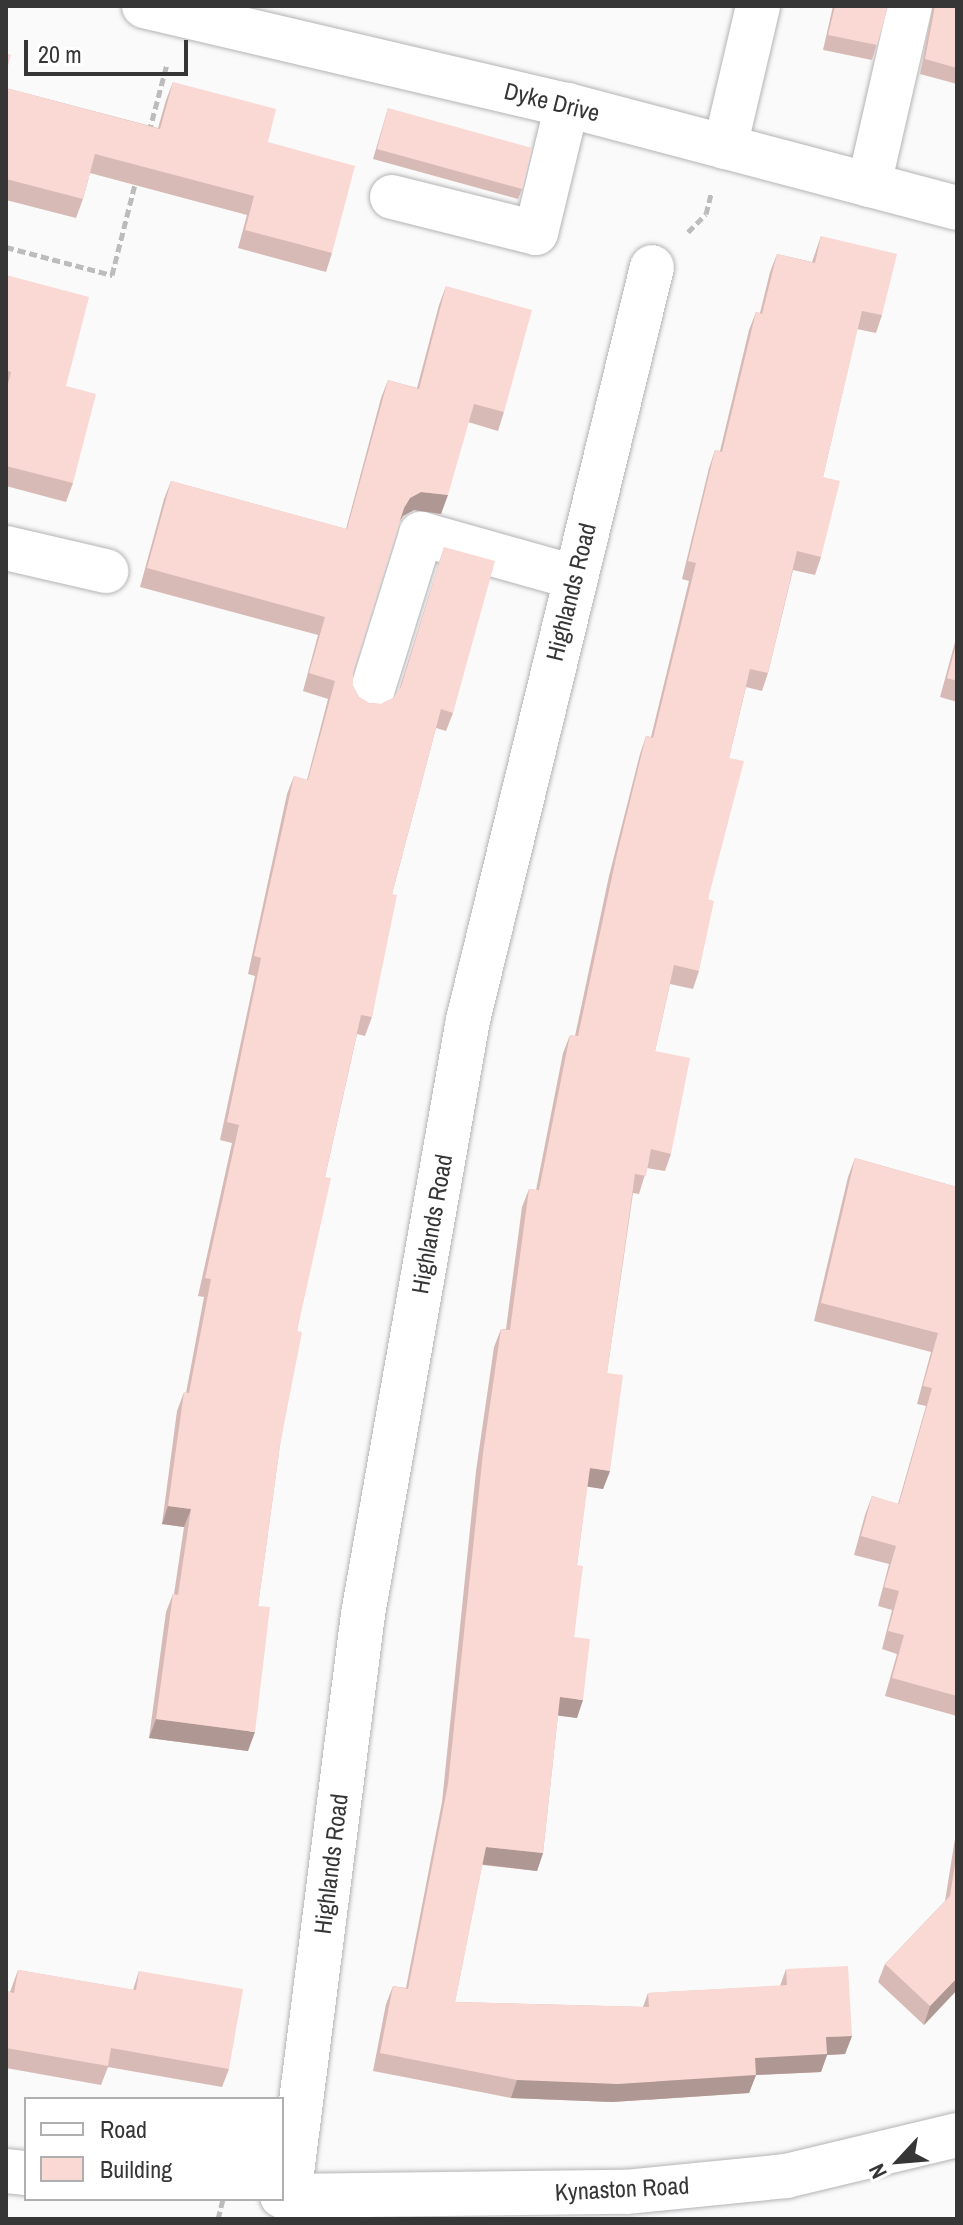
<!DOCTYPE html>
<html>
<head>
<meta charset="utf-8">
<style>
	body { margin:0 }
	#map { position:relative; width:963px; height:2225px; overflow:hidden; background:#fafafb; font-family:"Archivo Narrow",sans-serif }
	div>[style] { position:absolute }
	.path>* { height:5px; margin-top:-2.5px; transform-origin:0; background:repeating-linear-gradient(90deg,#bcbcbd 0 8px,transparent 0 12px) }
	.roads { filter:drop-shadow(0 0 2px #b4b4b6) drop-shadow(0 0 2px #b4b4b6) }
	.minor>* { height:44px; margin:-22px; padding:0 22px; transform-origin:22px; border-radius:22px; background:#fff }
	.wall>* { inset:0; background:#d7bab5 }
	.shaded-wall>* { inset:0; background:#af9794 }
	.building>* { inset:0; background:#fad8d3 }
	span { translate:-50% -50%; white-space:nowrap; text-align:center; line-height:1.15; -webkit-text-stroke:8px #fff; paint-order:stroke }
	.street-label { font-size:24px; color:#363637 }
	.frame { position:absolute; inset:0; border:8px solid #363637; pointer-events:none }
	.legend { position:absolute; left:24px; top:2097px; width:260px; height:104px; box-sizing:border-box; background:#fff; border:2px solid #afafaf; margin:0; padding:10px 14px; list-style:none; font-size:24px; color:#363637 }
	.legend li { display:flex; align-items:center; gap:16px; height:40px }
	.legend b { width:40px; border:2px solid #afafaf }
	.north { position:absolute; left:859px; top:2121px; width:80px; height:80px; -webkit-text-stroke:6px #fff; paint-order:stroke; rotate:244deg; font-size:22px; font-weight:700; line-height:32px; text-align:center; color:#363637 }
	.north::after { content:''; display:block; margin:auto; width:28px; height:36px; background:#363637; clip-path:polygon(50% 0,100% 100%,50% 72%,0 100%) }
	.scale { position:absolute; left:24px; top:40px; width:164px; height:36px; box-sizing:border-box; border:4px solid #363637; border-top:0; padding-left:10px; font-size:24px; line-height:28px; white-space:nowrap; color:#363637; -webkit-text-stroke:6px #fff; paint-order:stroke }
</style>
</head>
<body>
<div id="map">
	<div class="path">
		<div style="left:149px;top:132px;width:70px;rotate:-75.2deg"></div>
		<div style="left:688px;top:232px;width:25px;rotate:-45deg"></div>
		<div style="left:706px;top:214px;width:21px;rotate:-76deg"></div>
		<div style="left:6px;top:247px;width:110px;rotate:14.8deg"></div>
		<div style="left:112px;top:275px;width:98px;rotate:-75.8deg"></div>
		<div style="left:218px;top:2219px;width:21px;rotate:-76deg"></div>
	</div>
	<div class="roads">
		<div class="minor">
			<div style="left:144px;top:6px;width:434px;rotate:13.2deg"></div>
			<div style="left:567px;top:105px;width:403px;rotate:14.8deg"></div>
			<div style="left:725px;top:147px;width:145px;rotate:-76.8deg"></div>
			<div style="left:869px;top:185px;width:184px;rotate:-77.1deg"></div>
			<div style="left:392px;top:197px;width:148px;rotate:14deg"></div>
			<div style="left:536px;top:233px;width:132px;rotate:-76.4deg"></div>
			<div style="left:6px;top:548px;width:103px;rotate:13deg"></div>
			<div style="left:370px;top:698px;width:172px;rotate:-72.7deg"></div>
			<div style="left:421px;top:534px;width:159px;rotate:15.7deg"></div>
			<div style="left:6px;top:2171px;width:20px;rotate:6deg"></div>
			<div style="left:282px;top:2196px;width:344px;rotate:-0.7deg"></div>
			<div style="left:626px;top:2192px;width:161px;rotate:-5.7deg"></div>
			<div style="left:786px;top:2176px;width:176px;rotate:-13.5deg"></div>
			<div style="left:289px;top:2196px;width:587px;rotate:-82.75deg"></div>
			<div style="left:363px;top:1614px;width:603px;rotate:-79.98deg"></div>
			<div style="left:468px;top:1020px;width:775px;rotate:-76.27deg"></div>
		</div>
	</div>
	<div class="wall">
		<div style="clip-path:polygon(833px 6px,888px 6px,872px 60px,823px 50px)"></div>
		<div style="clip-path:polygon(933px 6px,957px 6px,957px 84px,920px 74px)"></div>
		<div style="clip-path:polygon(173px 82px,268px 142px,332px 253px,326px 272px,238px 248px,247px 215px,90px 173px,83px 199px,76px 218px,6px 200px,6px 88px,158px 128px,166px 100px)"></div>
		<div style="clip-path:polygon(388px 108px,522px 189px,518px 199px,373px 159px)"></div>
		<div style="clip-path:polygon(821px 236px,882px 315px,876px 333px,857px 329px,823px 477px,821px 557px,815px 575px,793px 570px,768px 673px,762px 691px,746px 687px,729px 758px,708px 899px,699px 971px,693px 989px,670px 984px,655px 1051px,671px 1154px,665px 1171px,647px 1168px,639px 1194px,633px 1193px,607px 1373px,610px 1471px,603px 1489px,587px 1486px,577px 1565px,574px 1637px,577px 1718px,558px 1715px,543px 1853px,537px 1871px,482px 1865px,455px 2002px,643px 2007px,648px 1993px,780px 1986px,786px 1969px,852px 2036px,845px 2054px,827px 2055px,821px 2072px,756px 2075px,749px 2093px,612px 2102px,511px 2098px,373px 2071px,386px 2004px,393px 1986px,406px 1988px,442px 1802px,476px 1471px,494px 1347px,501px 1329px,506px 1329px,522px 1207px,529px 1189px,536px 1190px,563px 1053px,570px 1035px,575px 1036px,609px 876px,640px 754px,646px 736px,651px 737px,689px 581px,682px 579px,709px 468px,715px 450px,720px 451px,749px 330px,756px 312px,760px 313px,770px 272px,777px 254px,812px 262px)"></div>
		<div style="clip-path:polygon(6px 275px,66px 386px,73px 483px,66px 502px,6px 486px)"></div>
		<div style="clip-path:polygon(446px 286px,504px 412px,498px 431px,468px 422px,441px 514px,414px 510px,403px 516px,399px 523px,353px 672px,353px 686px,359px 697px,369px 703px,381px 704px,393px 698px,399px 690px,444px 547px,453px 713px,446px 731px,436px 728px,392px 894px,372px 1017px,365px 1036px,357px 1034px,325px 1177px,297px 1331px,280px 1445px,258px 1606px,248px 1751px,149px 1738px,166px 1612px,173px 1594px,174px 1594px,184px 1527px,162px 1524px,177px 1411px,184px 1392px,186px 1393px,204px 1297px,198px 1296px,232px 1143px,220px 1140px,255px 976px,248px 974px,287px 794px,294px 776px,307px 780px,328px 699px,303px 691px,318px 635px,140px 587px,164px 499px,171px 481px,346px 529px,381px 398px,388px 380px,417px 388px,439px 305px)"></div>
		<div style="clip-path:polygon(957px 635px,957px 702px,940px 697px)"></div>
		<div style="clip-path:polygon(855px 1158px,957px 1187px,957px 1716px,885px 1696px,897px 1654px,882px 1649px,892px 1610px,878px 1606px,889px 1564px,854px 1555px,865px 1515px,872px 1496px,898px 1504px,926px 1406px,917px 1404px,931px 1352px,814px 1321px,848px 1177px)"></div>
		<div style="clip-path:polygon(957px 1826px,957px 1990px,924px 2025px,878px 1982px,885px 1964px,945px 1901px)"></div>
		<div style="clip-path:polygon(18px 1970px,133px 1990px,139px 1971px,229px 2069px,222px 2087px,108px 2067px,101px 2085px,6px 2068px,6px 1991px,10px 1992px)"></div>
	</div>
	<div class="shaded-wall">
		<div style="clip-path:polygon(421px 492px,448px 495px,441px 514px,414px 510px,403px 516px,397px 526px,404px 508px,410px 498px)"></div>
		<div style="clip-path:polygon(590px 1468px,610px 1471px,603px 1489px,583px 1486px)"></div>
		<div style="clip-path:polygon(168px 1506px,191px 1509px,184px 1527px,162px 1524px)"></div>
		<div style="clip-path:polygon(560px 1697px,583px 1700px,577px 1718px,553px 1715px)"></div>
		<div style="clip-path:polygon(156px 1719px,255px 1732px,248px 1751px,149px 1738px)"></div>
		<div style="clip-path:polygon(486px 1847px,543px 1853px,537px 1871px,480px 1864px)"></div>
		<div style="clip-path:polygon(957px 1978px,957px 1990px,924px 2025px,930px 2006px)"></div>
		<div style="clip-path:polygon(852px 2036px,845px 2054px,827px 2055px,821px 2072px,756px 2075px,749px 2093px,612px 2102px,511px 2098px,517px 2080px,755px 2058px,826px 2037px)"></div>
	</div>
	<div class="building">
		<div style="clip-path:polygon(835px 6px,888px 6px,877px 45px,828px 35px)"></div>
		<div style="clip-path:polygon(935px 6px,957px 6px,957px 68px,925px 59px)"></div>
		<div style="clip-path:polygon(6px 53px,11px 55px,6px 73px)"></div>
		<div style="clip-path:polygon(173px 82px,276px 109px,268px 142px,355px 166px,332px 253px,245px 230px,254px 196px,95px 154px,83px 199px,6px 179px,6px 88px,160px 129px)"></div>
		<div style="clip-path:polygon(388px 108px,532px 148px,522px 189px,377px 149px)"></div>
		<div style="clip-path:polygon(821px 236px,897px 254px,882px 315px,862px 311px,823px 477px,840px 481px,821px 557px,797px 551px,768px 673px,750px 669px,729px 758px,744px 761px,708px 899px,714px 901px,699px 971px,674px 965px,655px 1051px,690px 1058px,671px 1154px,651px 1149px,646px 1176px,635px 1174px,607px 1373px,623px 1375px,610px 1471px,590px 1468px,577px 1565px,583px 1566px,574px 1637px,590px 1639px,583px 1700px,560px 1697px,543px 1853px,486px 1847px,455px 2002px,649px 2007px,648px 1993px,787px 1985px,786px 1969px,848px 1966px,852px 2036px,826px 2037px,827px 2054px,755px 2058px,756px 2075px,618px 2084px,517px 2080px,380px 2053px,393px 1986px,408px 1989px,448px 1784px,483px 1453px,501px 1329px,510px 1330px,529px 1189px,539px 1190px,570px 1035px,578px 1036px,616px 858px,646px 736px,653px 738px,696px 563px,688px 561px,715px 450px,722px 452px,756px 312px,762px 314px,777px 254px,815px 263px)"></div>
		<div style="clip-path:polygon(6px 275px,89px 297px,66px 386px,96px 394px,73px 483px,6px 466px,6px 392px,11px 372px,6px 370px)"></div>
		<div style="clip-path:polygon(446px 286px,532px 310px,504px 412px,474px 404px,448px 495px,421px 492px,410px 498px,404px 508px,353px 672px,353px 686px,359px 697px,369px 703px,381px 704px,393px 698px,401px 687px,444px 547px,495px 561px,453px 713px,441px 709px,392px 894px,397px 895px,372px 1017px,361px 1015px,325px 1177px,331px 1178px,297px 1331px,302px 1332px,280px 1445px,258px 1606px,270px 1607px,255px 1732px,156px 1719px,173px 1594px,178px 1595px,191px 1509px,168px 1506px,184px 1392px,189px 1393px,211px 1279px,205px 1278px,239px 1125px,227px 1122px,261px 958px,254px 956px,294px 776px,308px 780px,335px 681px,309px 673px,325px 617px,147px 568px,171px 481px,347px 529px,388px 380px,419px 389px)"></div>
		<div style="clip-path:polygon(957px 641px,957px 681px,947px 678px)"></div>
		<div style="clip-path:polygon(855px 1158px,957px 1187px,957px 1696px,892px 1678px,904px 1635px,888px 1631px,899px 1591px,884px 1587px,896px 1546px,861px 1536px,872px 1496px,899px 1504px,932px 1388px,923px 1386px,938px 1333px,821px 1303px)"></div>
		<div style="clip-path:polygon(957px 1851px,957px 1978px,930px 2006px,885px 1964px,950px 1896px)"></div>
		<div style="clip-path:polygon(18px 1970px,136px 1990px,139px 1971px,243px 1989px,229px 2069px,111px 2048px,108px 2066px,6px 2048px,6px 1991px,14px 1993px)"></div>
	</div>
	<div class="street-label">
		<span style="left:552px;top:102px;rotate:14deg">Dyke Drive</span>
		<span style="left:571px;top:592px;rotate:-76deg">Highlands Road</span>
		<span style="left:432px;top:1224px;rotate:-80deg">Highlands Road</span>
		<span style="left:331px;top:1864px;rotate:-83deg">Highlands Road</span>
		<span style="left:622px;top:2189px;rotate:-3deg">Kynaston Road</span>
	</div>
	<div class="frame"></div>
	<ul class="legend">
	<li><b style="height:10px;background:#fff"></b>Road</li>
	<li><b style="height:22px;background:#fad8d3"></b>Building</li>
	</ul>
	<div class="north">N</div>
	<div class="scale">20 m</div>
</div>
</body>
</html>
